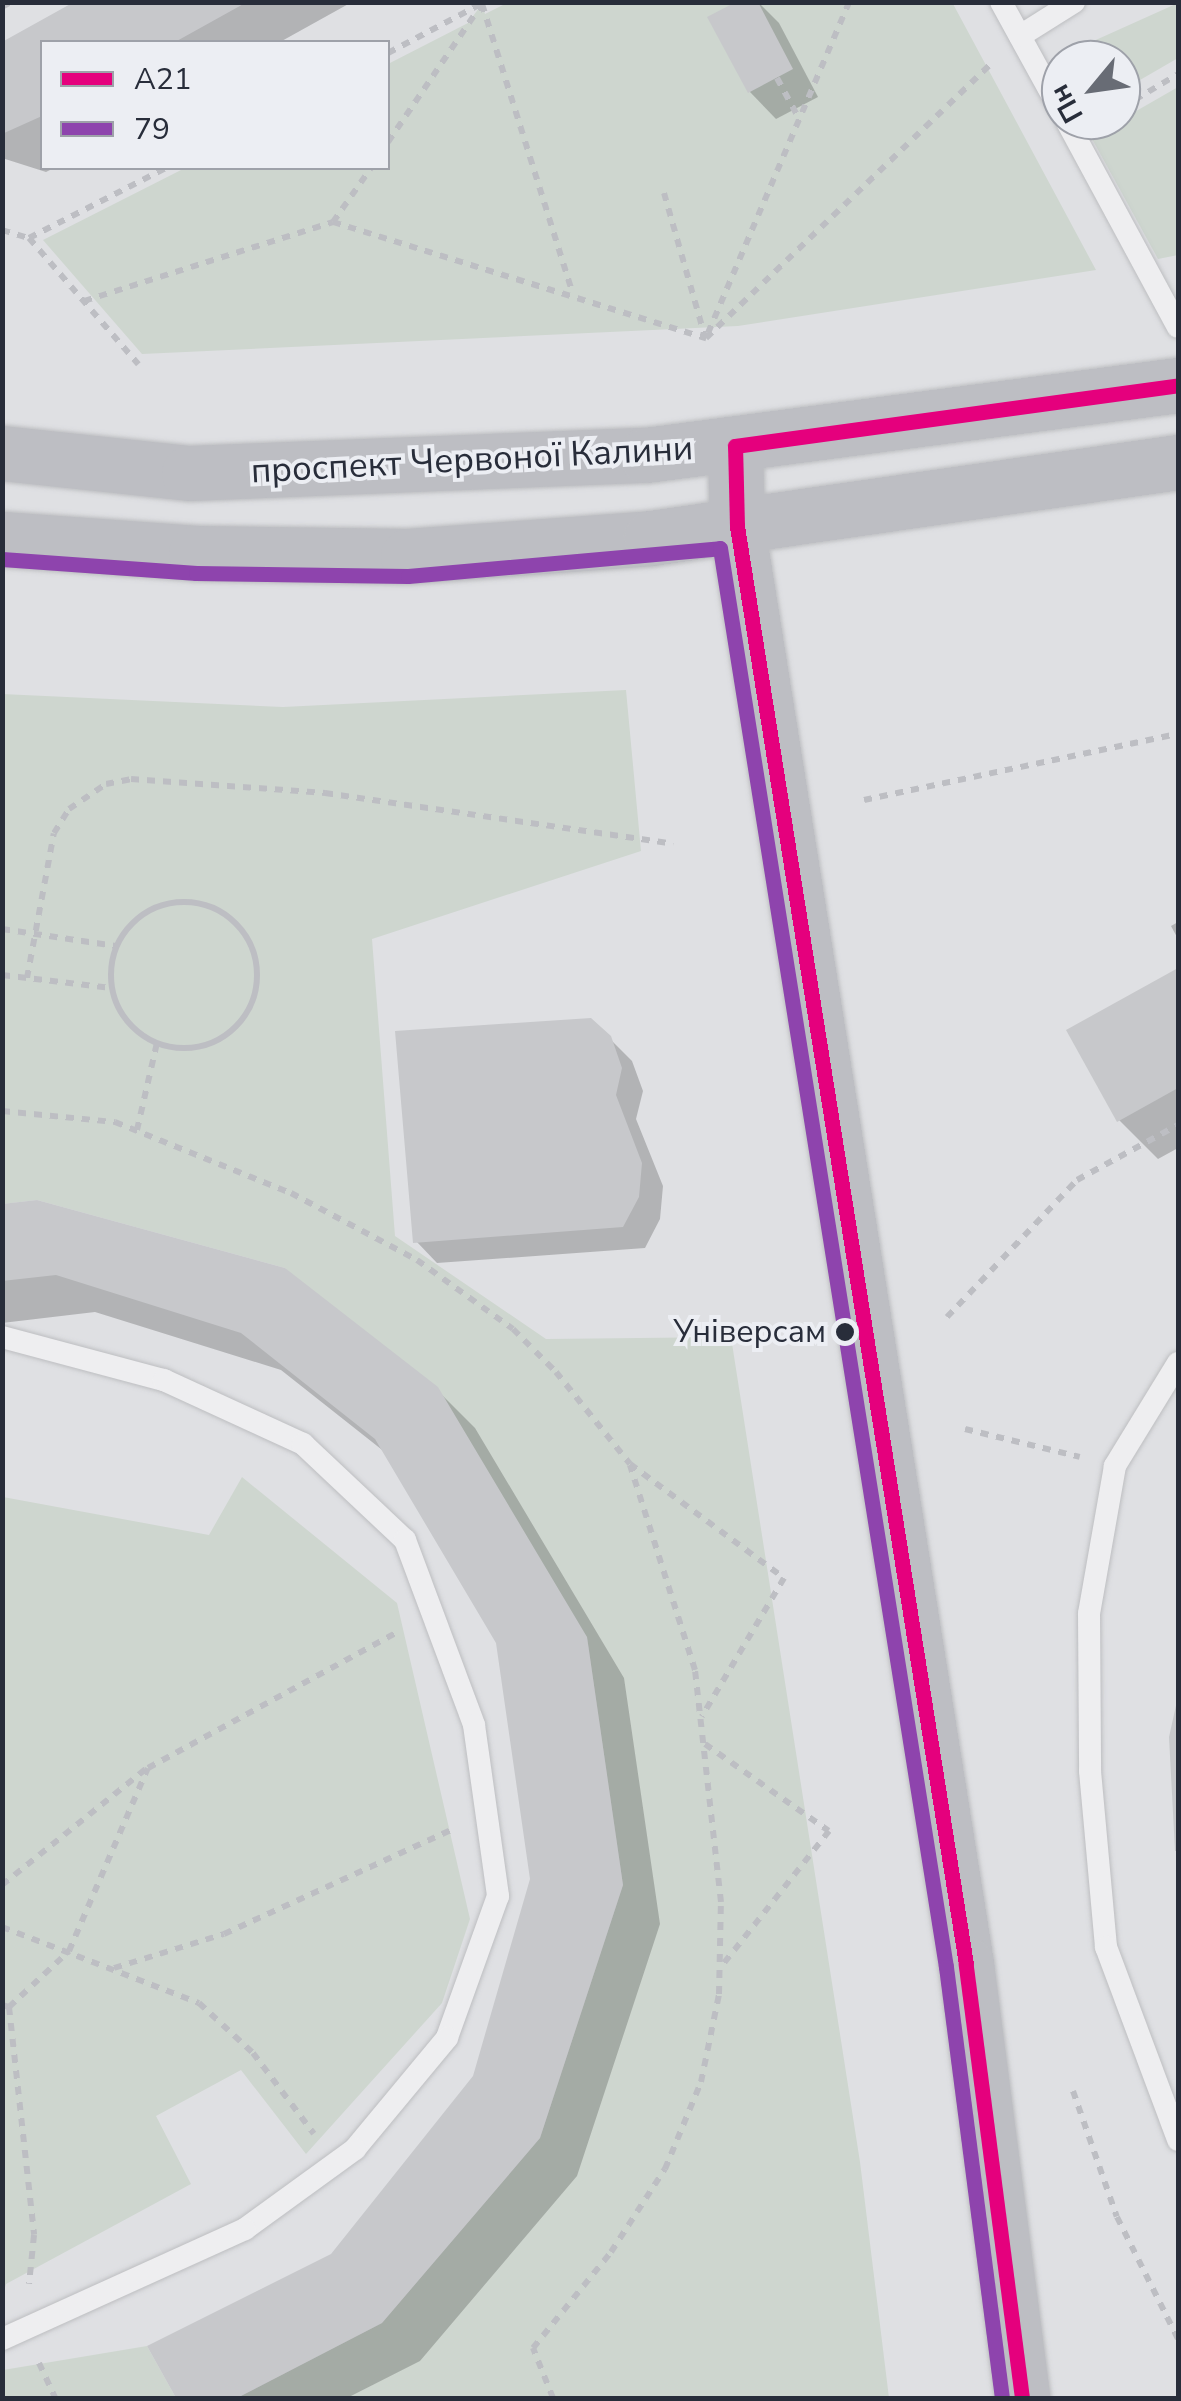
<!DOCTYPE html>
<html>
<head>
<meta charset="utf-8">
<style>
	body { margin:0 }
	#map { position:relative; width:1181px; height:2401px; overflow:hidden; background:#dfe0e3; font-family:"Nunito Sans",sans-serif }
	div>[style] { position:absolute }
	.green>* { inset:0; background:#ced6cf }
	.shadow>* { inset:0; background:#0003 }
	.building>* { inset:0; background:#c7c8cb }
	.path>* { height:6px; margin-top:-3px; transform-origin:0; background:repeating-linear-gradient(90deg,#bdbec3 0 8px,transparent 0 16px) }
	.path>.ring { margin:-3px; padding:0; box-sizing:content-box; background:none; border:6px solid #bdbec3; border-radius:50% }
	.roads { filter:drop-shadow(0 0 2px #bdbec1) drop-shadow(0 0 2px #bdbec1) }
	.lane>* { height:22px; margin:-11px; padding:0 11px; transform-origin:11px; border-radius:11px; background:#eeeef0 }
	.secondary>* { height:55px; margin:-27.5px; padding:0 27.5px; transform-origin:27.5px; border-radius:27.5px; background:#bdbec3 }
	.bus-1>* { height:15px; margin:-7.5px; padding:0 7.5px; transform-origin:7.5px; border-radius:7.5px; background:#e5007d }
	.bus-2>* { height:15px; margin:-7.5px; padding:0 7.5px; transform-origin:7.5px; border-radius:7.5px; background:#8e44ad }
	.dots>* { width:28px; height:28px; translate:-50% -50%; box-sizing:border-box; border:5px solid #eceef3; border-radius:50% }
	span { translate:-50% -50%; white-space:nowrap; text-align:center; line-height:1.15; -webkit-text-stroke:8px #eceef3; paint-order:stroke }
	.bus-label { font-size:32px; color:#282d3a }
	.right { translate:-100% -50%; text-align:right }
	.street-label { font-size:35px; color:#282d3a }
	.frame { position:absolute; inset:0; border:5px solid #282d3a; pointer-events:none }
	.legend { position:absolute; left:40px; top:40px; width:350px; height:130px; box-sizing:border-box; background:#eceef3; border:2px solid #9ea1a9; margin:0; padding:12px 18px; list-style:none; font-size:30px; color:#282d3a }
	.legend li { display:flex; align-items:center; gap:20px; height:50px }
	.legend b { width:50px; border:2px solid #9ea1a9 }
	.north { position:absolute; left:1041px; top:40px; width:100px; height:100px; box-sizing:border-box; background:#eceef3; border:2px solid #9ea1a9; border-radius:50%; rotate:241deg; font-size:28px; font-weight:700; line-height:40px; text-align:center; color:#282d3a }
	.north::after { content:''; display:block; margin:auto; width:35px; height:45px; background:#686c75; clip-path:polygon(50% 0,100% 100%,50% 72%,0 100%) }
</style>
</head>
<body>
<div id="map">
	<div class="green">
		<div style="clip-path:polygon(509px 2px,952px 2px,1096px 270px,738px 326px,142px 354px,43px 240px,185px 168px,388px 168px,388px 64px,468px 23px,482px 4px,485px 14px)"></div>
		<div style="clip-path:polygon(1178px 3px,1178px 58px,1121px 91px,1121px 60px,1061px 63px,1058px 57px)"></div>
		<div style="clip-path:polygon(1178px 87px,1178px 255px,1158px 259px,1091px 137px)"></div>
		<div style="clip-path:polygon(626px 690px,641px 851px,372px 939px,395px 1236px,546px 1339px,731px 1337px,860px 2162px,889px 2398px,237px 2398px,382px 2323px,540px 2138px,623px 1885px,587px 1637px,285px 1268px,37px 1200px,3px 1204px,2px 694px,283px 707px)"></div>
		<div style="clip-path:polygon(242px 1477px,397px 1603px,470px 1919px,442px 2003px,306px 2154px,241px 2070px,156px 2116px,191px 2184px,6px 2284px,3px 2295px,3px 1497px,209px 1535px)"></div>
		<div style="clip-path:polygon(147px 2346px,176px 2398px,3px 2398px,3px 2370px)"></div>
	</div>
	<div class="shadow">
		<div style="clip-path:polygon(79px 2px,352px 2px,280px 42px,42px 42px,42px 168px,54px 168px,46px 172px,2px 158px,2px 44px)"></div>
		<div style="clip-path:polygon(758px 2px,779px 23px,818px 97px,776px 119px,750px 92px)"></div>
		<div style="clip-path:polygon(1178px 922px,1178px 939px,1171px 926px)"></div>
		<div style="clip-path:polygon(1178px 971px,1178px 1148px,1158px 1159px,1119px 1120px,1070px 1031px)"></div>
		<div style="clip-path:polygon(609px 1038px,632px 1061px,643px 1091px,636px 1119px,663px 1186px,660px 1219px,645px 1248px,437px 1263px,416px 1241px)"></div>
		<div style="clip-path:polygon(2px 1206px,436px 1389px,475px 1428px,624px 1678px,660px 1924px,577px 2176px,420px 2361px,347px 2398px,178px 2398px,151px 2347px,333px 2256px,476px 2078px,532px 1879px,498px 1642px,386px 1453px,281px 1370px,95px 1312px,2px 1323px)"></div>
		<div style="clip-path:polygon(1178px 1705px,1178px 1868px,1172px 1738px)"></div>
	</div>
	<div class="building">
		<div style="clip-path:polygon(74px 2px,247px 2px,175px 42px,42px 42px,42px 116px,2px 134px,2px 42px)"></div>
		<div style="clip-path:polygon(736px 2px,758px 2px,793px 69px,748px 93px,707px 17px)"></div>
		<div style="clip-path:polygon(1178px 968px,1178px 1088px,1117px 1122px,1066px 1030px)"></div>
		<div style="clip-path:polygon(591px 1018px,611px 1036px,622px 1068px,616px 1095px,642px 1163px,639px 1197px,623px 1227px,413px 1243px,395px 1031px)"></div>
		<div style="clip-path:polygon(37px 1200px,285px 1268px,438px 1387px,587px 1637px,623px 1885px,540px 2138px,382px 2323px,237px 2398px,176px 2398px,147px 2346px,331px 2254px,473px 2076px,530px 1879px,496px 1643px,375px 1439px,241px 1333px,56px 1275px,2px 1281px,2px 1204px)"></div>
		<div style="clip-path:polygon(1177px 1701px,1178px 1851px,1175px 1851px,1169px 1737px)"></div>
	</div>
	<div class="path">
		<div style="left:482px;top:4px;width:302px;rotate:72.6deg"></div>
		<div style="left:2px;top:7px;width:10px;rotate:-29deg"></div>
		<div style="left:388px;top:53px;width:103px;rotate:-27.8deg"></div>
		<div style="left:777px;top:78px;width:42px;rotate:61.6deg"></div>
		<div style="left:1121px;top:108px;width:66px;rotate:-30.8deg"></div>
		<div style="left:388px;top:142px;width:166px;rotate:-55.8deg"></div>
		<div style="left:664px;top:193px;width:150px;rotate:74.1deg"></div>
		<div style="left:333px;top:222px;width:66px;rotate:-54.9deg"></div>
		<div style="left:2px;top:230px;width:28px;rotate:17deg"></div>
		<div style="left:29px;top:238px;width:167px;rotate:49.1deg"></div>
		<div style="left:29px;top:238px;width:154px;rotate:-27.1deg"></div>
		<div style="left:84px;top:301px;width:261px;rotate:-17.6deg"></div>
		<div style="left:333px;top:222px;width:391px;rotate:17.3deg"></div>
		<div style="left:708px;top:333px;width:360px;rotate:-66.9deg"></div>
		<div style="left:706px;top:338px;width:398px;rotate:-43.9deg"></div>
		<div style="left:864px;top:800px;width:321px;rotate:-11.9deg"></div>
		<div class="ring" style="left:111px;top:902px;width:140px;height:140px"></div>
		<div style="left:2px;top:929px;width:115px;rotate:8.5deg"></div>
		<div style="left:2px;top:975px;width:110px;rotate:6.8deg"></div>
		<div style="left:27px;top:978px;width:147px;rotate:-79.5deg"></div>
		<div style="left:54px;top:833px;width:28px;rotate:-58deg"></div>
		<div style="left:69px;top:809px;width:45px;rotate:-34deg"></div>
		<div style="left:106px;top:784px;width:25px;rotate:-11deg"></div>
		<div style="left:131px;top:779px;width:195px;rotate:4.1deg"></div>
		<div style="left:325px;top:793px;width:352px;rotate:8.3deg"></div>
		<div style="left:2px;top:1111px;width:114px;rotate:5.6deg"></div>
		<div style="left:115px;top:1122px;width:190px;rotate:22deg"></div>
		<div style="left:291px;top:1193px;width:143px;rotate:28deg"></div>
		<div style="left:417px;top:1260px;width:118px;rotate:35.7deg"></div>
		<div style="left:513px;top:1329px;width:61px;rotate:45deg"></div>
		<div style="left:556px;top:1372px;width:118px;rotate:51.2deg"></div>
		<div style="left:630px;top:1464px;width:192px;rotate:36.5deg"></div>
		<div style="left:784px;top:1578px;width:161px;rotate:120.7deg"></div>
		<div style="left:137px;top:1130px;width:89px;rotate:-77.1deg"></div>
		<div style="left:947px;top:1317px;width:189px;rotate:-46.5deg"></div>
		<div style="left:1077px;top:1180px;width:115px;rotate:-28.6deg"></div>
		<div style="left:965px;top:1429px;width:118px;rotate:13.7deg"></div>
		<div style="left:705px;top:1744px;width:151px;rotate:35.1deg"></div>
		<div style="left:829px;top:1831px;width:175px;rotate:128.5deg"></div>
		<div style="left:2px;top:1885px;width:186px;rotate:-38.9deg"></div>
		<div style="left:2px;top:1927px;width:211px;rotate:21.1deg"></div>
		<div style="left:199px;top:2003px;width:74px;rotate:42.8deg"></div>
		<div style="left:253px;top:2053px;width:101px;rotate:53deg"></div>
		<div style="left:114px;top:1968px;width:115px;rotate:-17.2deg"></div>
		<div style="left:224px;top:1934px;width:252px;rotate:-24.6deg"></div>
		<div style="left:2px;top:2005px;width:7px;rotate:16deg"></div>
		<div style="left:9px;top:2007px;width:82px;rotate:-43deg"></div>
		<div style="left:69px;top:1951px;width:199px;rotate:-66.7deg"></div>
		<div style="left:148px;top:1768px;width:286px;rotate:-28.6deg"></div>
		<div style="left:9px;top:2007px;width:229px;rotate:83.7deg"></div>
		<div style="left:34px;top:2235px;width:49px;rotate:95.8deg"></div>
		<div style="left:1073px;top:2091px;width:133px;rotate:70.8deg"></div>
		<div style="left:1117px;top:2217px;width:136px;rotate:63.4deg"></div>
		<div style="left:39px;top:2363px;width:38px;rotate:65deg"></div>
		<div style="left:553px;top:2398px;width:54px;rotate:-111.8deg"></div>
		<div style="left:533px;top:2348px;width:124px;rotate:-50.9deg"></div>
		<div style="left:611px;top:2252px;width:99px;rotate:-57deg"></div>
		<div style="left:665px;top:2169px;width:94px;rotate:-67.5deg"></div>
		<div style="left:701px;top:2082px;width:90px;rotate:-78.4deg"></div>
		<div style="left:719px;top:1994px;width:92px;rotate:-88.8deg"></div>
		<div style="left:721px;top:1902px;width:233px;rotate:-96.4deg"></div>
		<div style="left:695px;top:1670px;width:215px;rotate:-107.6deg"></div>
	</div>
	<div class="roads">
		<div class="lane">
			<div style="left:1001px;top:2px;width:124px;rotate:61.2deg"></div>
			<div style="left:1020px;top:36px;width:64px;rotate:-32.2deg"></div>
			<div style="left:1066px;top:120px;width:235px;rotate:61.6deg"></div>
			<div style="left:2px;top:1337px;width:168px;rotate:14.9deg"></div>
			<div style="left:164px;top:1380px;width:153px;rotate:24.7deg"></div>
			<div style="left:303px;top:1444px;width:140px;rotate:43.3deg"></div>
			<div style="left:405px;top:1540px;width:197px;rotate:69.5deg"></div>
			<div style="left:474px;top:1725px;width:173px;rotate:82deg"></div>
			<div style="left:498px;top:1896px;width:151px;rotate:109.8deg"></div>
			<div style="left:447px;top:2038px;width:144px;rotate:129.7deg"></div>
			<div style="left:355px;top:2149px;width:136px;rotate:144deg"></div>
			<div style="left:245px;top:2229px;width:267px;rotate:155.6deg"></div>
			<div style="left:1178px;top:1363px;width:121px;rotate:121.5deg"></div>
			<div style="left:1115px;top:1466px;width:150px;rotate:100deg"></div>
			<div style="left:1089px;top:1614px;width:157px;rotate:89.6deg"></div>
			<div style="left:1090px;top:1771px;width:177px;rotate:84.8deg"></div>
			<div style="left:1106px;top:1947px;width:206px;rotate:69.5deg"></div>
		</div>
		<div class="secondary">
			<div style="left:735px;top:446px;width:80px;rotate:88.6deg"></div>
			<div style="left:737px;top:526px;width:1456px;rotate:80.95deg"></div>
			<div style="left:966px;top:1964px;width:438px;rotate:82.6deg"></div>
			<div style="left:2px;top:453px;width:188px;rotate:6.1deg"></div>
			<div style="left:189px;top:473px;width:457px;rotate:-2.3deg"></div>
			<div style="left:646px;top:455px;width:537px;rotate:-7.5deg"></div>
			<div style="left:2px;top:539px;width:195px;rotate:4.1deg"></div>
			<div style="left:196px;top:553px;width:212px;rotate:0.8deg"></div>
			<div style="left:408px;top:556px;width:244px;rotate:-4.2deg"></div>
			<div style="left:651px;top:538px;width:532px;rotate:-8.21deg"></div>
		</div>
	</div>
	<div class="bus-1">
		<div style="left:1022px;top:2398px;width:438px;rotate:-97.4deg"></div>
		<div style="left:966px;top:1964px;width:1456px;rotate:-99.05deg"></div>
		<div style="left:737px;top:526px;width:80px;rotate:-91.4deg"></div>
		<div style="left:735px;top:446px;width:447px;rotate:-7.8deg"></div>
	</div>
	<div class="bus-2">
		<div style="left:2px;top:559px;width:195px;rotate:4.1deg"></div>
		<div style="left:196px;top:573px;width:212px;rotate:0.8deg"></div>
		<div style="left:408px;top:576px;width:313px;rotate:-5.1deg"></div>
		<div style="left:720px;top:548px;width:1437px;rotate:80.95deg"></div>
		<div style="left:946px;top:1967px;width:435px;rotate:82.6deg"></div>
	</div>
	<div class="dots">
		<div style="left:845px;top:1332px;background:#282d3a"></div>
	</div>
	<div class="bus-label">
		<span class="right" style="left:826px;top:1332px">Універсам</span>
	</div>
	<div class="street-label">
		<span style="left:472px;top:460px;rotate:-3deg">проспект Червоної Калини</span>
	</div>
	<div class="frame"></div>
	<ul class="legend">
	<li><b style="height:12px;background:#e5007d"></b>А21</li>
	<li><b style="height:12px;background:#8e44ad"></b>79</li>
	</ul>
	<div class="north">Пн</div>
</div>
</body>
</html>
